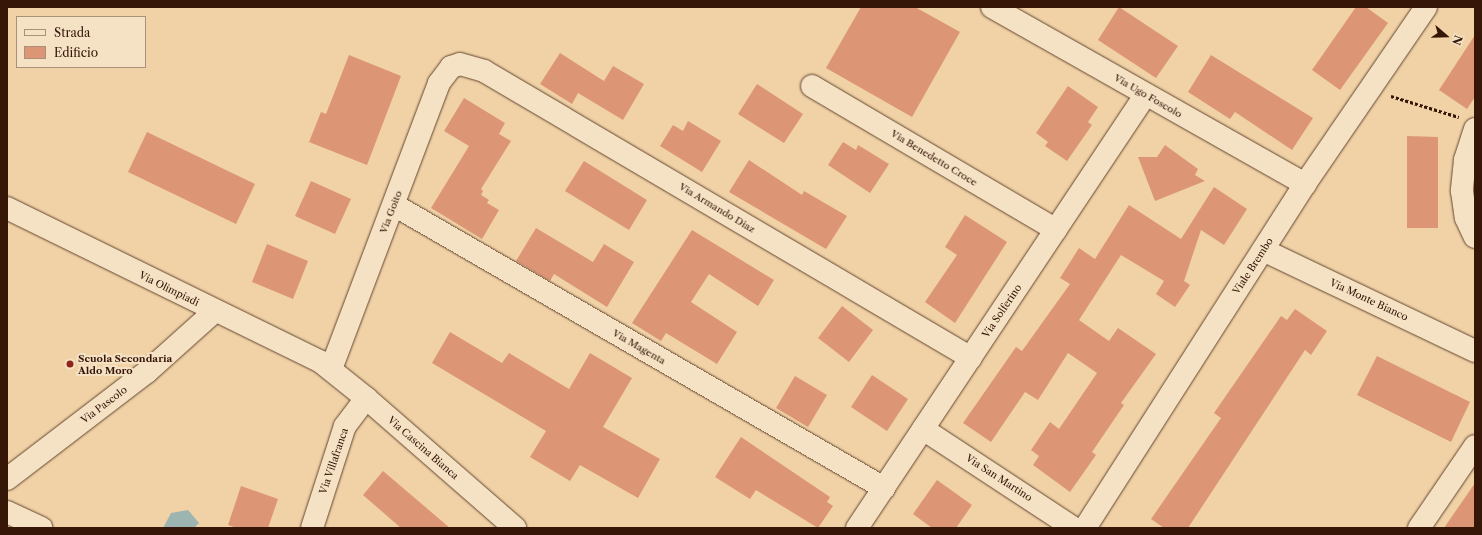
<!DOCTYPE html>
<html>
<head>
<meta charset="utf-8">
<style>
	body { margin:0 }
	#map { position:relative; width:1482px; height:535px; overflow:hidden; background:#f0d2a6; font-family:"Libre Caslon Text",serif }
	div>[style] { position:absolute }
	.water>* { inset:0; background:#9db5b0 }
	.building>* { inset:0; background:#dd9675 }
	.path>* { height:2.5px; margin-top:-1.25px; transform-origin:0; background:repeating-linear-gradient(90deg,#351607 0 3px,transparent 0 5px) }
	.roads { filter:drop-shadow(0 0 1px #64452f) drop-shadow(0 0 1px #64452f) }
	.minor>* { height:22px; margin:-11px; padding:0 11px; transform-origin:11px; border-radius:11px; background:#f5e2c5 }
	.dots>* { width:11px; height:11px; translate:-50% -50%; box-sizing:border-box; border:2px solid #f5e2c5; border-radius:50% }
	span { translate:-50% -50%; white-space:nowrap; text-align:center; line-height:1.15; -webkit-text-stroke:4px #f5e2c5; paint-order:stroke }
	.street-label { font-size:10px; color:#351607 }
	.poi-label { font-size:10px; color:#351607; font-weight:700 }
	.left { translate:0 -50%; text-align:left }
	.frame { position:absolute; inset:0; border:8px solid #351607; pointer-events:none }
	.legend { position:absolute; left:16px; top:16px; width:130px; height:52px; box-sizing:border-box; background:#f5e2c5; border:1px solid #a89079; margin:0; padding:5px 7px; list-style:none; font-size:12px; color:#351607 }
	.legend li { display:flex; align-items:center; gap:8px; height:20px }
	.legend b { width:20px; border:1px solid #a89079 }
	.north { position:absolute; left:1426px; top:16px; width:40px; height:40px; -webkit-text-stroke:3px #f5e2c5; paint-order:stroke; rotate:110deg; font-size:11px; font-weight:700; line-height:16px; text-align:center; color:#351607 }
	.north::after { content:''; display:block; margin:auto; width:14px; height:18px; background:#351607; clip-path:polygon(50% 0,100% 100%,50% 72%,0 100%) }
</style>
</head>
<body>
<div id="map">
	<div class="water">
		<div style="clip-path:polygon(188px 510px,199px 523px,194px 528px,163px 528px,171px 513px)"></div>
	</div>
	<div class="building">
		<div style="clip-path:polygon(861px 7px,915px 7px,960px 32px,912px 117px,826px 68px)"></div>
		<div style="clip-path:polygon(1119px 7px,1178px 46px,1156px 78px,1098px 40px)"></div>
		<div style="clip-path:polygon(1356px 7px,1366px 7px,1388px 23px,1340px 90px,1312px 70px)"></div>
		<div style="clip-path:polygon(1475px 35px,1475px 97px,1467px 109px,1439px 90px)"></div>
		<div style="clip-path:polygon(560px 53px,604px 81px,613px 66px,644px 84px,623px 120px,578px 93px,572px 104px,540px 84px)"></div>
		<div style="clip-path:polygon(349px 55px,401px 76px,367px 165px,309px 142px,321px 112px,326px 114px)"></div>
		<div style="clip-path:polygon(1211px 55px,1313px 118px,1292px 150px,1235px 112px,1230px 119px,1188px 92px)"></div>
		<div style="clip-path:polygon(757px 84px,803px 114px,784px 143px,738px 114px)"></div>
		<div style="clip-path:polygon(1068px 86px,1098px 107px,1088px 122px,1092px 125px,1067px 161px,1045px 146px,1048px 142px,1036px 133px)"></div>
		<div style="clip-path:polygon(464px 98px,505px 123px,499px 134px,511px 141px,481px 189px,483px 191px,481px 195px,489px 200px,487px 203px,499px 210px,482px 239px,431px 208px,469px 146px,444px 131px)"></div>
		<div style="clip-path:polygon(688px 121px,721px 141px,702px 172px,660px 146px,673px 125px,683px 131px)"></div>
		<div style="clip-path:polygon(147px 132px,255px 184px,236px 224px,128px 172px)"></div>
		<div style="clip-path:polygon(1407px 136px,1438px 137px,1438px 228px,1407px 228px)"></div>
		<div style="clip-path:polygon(843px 142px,856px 150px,858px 145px,889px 164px,870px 193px,828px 165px)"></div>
		<div style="clip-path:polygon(1165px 145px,1198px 169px,1195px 175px,1205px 181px,1155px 201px,1138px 157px,1157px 157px)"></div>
		<div style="clip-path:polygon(749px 160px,802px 195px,804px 191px,847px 216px,826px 249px,729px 192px)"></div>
		<div style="clip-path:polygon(584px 161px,647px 200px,629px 230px,565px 191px)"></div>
		<div style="clip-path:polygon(311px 181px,351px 199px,335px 234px,295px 216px)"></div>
		<div style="clip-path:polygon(1214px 187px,1247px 209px,1224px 245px,1201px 230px,1184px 281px,1190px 285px,1175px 307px,1156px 294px,1164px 281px,1121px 255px,1079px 320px,1109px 341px,1118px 328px,1156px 354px,1121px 403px,1124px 405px,1092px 452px,1096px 455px,1070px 492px,1033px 465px,1039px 456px,1031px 450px,1050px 422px,1059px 429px,1097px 373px,1068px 353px,1038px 400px,1025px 392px,991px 442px,963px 423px,1016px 347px,1022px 351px,1070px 284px,1060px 278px,1079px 248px,1095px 259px,1129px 205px,1181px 239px)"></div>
		<div style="clip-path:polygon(965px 215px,1007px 242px,955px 323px,925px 302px,957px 255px,945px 247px)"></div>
		<div style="clip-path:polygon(536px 228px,593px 262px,604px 244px,634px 262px,607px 307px,554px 274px,550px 281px,516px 261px)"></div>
		<div style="clip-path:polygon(692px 230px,774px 280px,758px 306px,709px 274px,691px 302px,737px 332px,717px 364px,666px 333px,661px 341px,632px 323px)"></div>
		<div style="clip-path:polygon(267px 244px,308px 261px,293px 299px,252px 282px)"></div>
		<div style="clip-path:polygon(842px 306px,873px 330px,849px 362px,818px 338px)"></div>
		<div style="clip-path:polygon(1295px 309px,1327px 331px,1311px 355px,1305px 350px,1188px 528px,1164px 528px,1151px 519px,1221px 418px,1214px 413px,1281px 316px,1287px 320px)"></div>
		<div style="clip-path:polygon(450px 332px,502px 363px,509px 353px,569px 389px,590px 353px,632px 378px,603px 427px,660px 459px,638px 498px,580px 465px,570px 481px,530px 457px,546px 431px,432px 363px)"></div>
		<div style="clip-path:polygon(1377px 356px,1470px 402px,1451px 442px,1357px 395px)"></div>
		<div style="clip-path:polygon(872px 375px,908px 399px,887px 431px,851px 407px)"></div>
		<div style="clip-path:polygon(795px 376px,827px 395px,808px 427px,776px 408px)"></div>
		<div style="clip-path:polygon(741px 437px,830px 497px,827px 502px,833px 506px,818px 528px,756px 490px,750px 499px,715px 477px)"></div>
		<div style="clip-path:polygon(383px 471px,450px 528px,401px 528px,363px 495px)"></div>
		<div style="clip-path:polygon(937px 480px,972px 505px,956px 528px,932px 528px,913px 514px)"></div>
		<div style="clip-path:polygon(1475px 483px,1475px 528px,1444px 528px)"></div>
		<div style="clip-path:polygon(241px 486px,278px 499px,268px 528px,237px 528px,228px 525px)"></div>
	</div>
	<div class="path">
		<div style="left:1391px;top:96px;width:71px;rotate:17.2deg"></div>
	</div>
	<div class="roads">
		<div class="minor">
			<div style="left:992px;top:7px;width:360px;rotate:29.5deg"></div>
			<div style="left:812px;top:86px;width:283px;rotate:30.5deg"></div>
			<div style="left:1475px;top:129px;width:33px;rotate:108deg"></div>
			<div style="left:1465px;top:160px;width:31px;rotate:96deg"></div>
			<div style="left:1462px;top:191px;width:27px;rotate:82deg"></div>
			<div style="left:1466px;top:218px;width:21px;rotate:65deg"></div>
			<div style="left:394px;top:205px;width:566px;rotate:30.01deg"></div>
			<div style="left:7px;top:208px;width:350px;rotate:26.1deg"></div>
			<div style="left:321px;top:362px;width:58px;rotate:38.7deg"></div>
			<div style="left:366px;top:398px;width:198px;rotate:41.1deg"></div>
			<div style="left:1263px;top:250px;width:235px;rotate:25.5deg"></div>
			<div style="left:331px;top:369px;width:306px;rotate:-69.3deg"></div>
			<div style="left:439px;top:83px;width:20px;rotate:-53deg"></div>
			<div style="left:451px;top:67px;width:9px;rotate:-18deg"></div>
			<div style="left:460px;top:64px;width:25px;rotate:16deg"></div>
			<div style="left:484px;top:71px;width:565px;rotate:30.51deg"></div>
			<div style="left:923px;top:429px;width:181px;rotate:33.3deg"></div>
			<div style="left:7px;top:479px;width:176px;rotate:-37.4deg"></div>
			<div style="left:147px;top:372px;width:91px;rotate:-41.9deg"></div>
			<div style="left:7px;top:512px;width:38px;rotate:25deg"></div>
			<div style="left:312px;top:528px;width:107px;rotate:-72.1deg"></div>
			<div style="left:345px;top:426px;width:35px;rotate:-53deg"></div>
			<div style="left:857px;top:528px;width:521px;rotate:-56.34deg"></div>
			<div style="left:1085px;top:528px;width:408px;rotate:-57.4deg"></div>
			<div style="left:1305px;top:184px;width:214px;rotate:-55.6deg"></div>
			<div style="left:1419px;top:528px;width:99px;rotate:-55.7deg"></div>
		</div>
	</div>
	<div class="dots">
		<div style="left:70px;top:364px;background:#8f2418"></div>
	</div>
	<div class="street-label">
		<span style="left:1148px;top:96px;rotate:30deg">Via Ugo Foscolo</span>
		<span style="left:934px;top:158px;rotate:31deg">Via Benedetto Croce</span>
		<span style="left:717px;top:208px;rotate:31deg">Via Armando Diaz</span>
		<span style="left:391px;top:212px;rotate:-69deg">Via Goito</span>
		<span style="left:1253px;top:266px;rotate:-57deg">Viale Brembo</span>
		<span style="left:169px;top:289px;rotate:26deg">Via Olimpiadi</span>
		<span style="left:1369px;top:300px;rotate:25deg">Via Monte Bianco</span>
		<span style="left:1002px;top:311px;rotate:-56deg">Via Solferino</span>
		<span style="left:639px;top:347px;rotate:30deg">Via Magenta</span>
		<span style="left:104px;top:405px;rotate:-37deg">Via Pascolo</span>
		<span style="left:423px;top:448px;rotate:41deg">Via Cascina Bianca</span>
		<span style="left:334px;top:461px;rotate:-71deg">Via Villafranca</span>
		<span style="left:999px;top:478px;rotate:33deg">Via San Martino</span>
	</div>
	<div class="poi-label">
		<span class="left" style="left:78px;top:364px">Scuola Secondaria<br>Aldo Moro</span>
	</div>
	<div class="frame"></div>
	<ul class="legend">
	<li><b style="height:5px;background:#f5e2c5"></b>Strada</li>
	<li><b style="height:11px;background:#dd9675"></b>Edificio</li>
	</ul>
	<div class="north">N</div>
</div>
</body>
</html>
